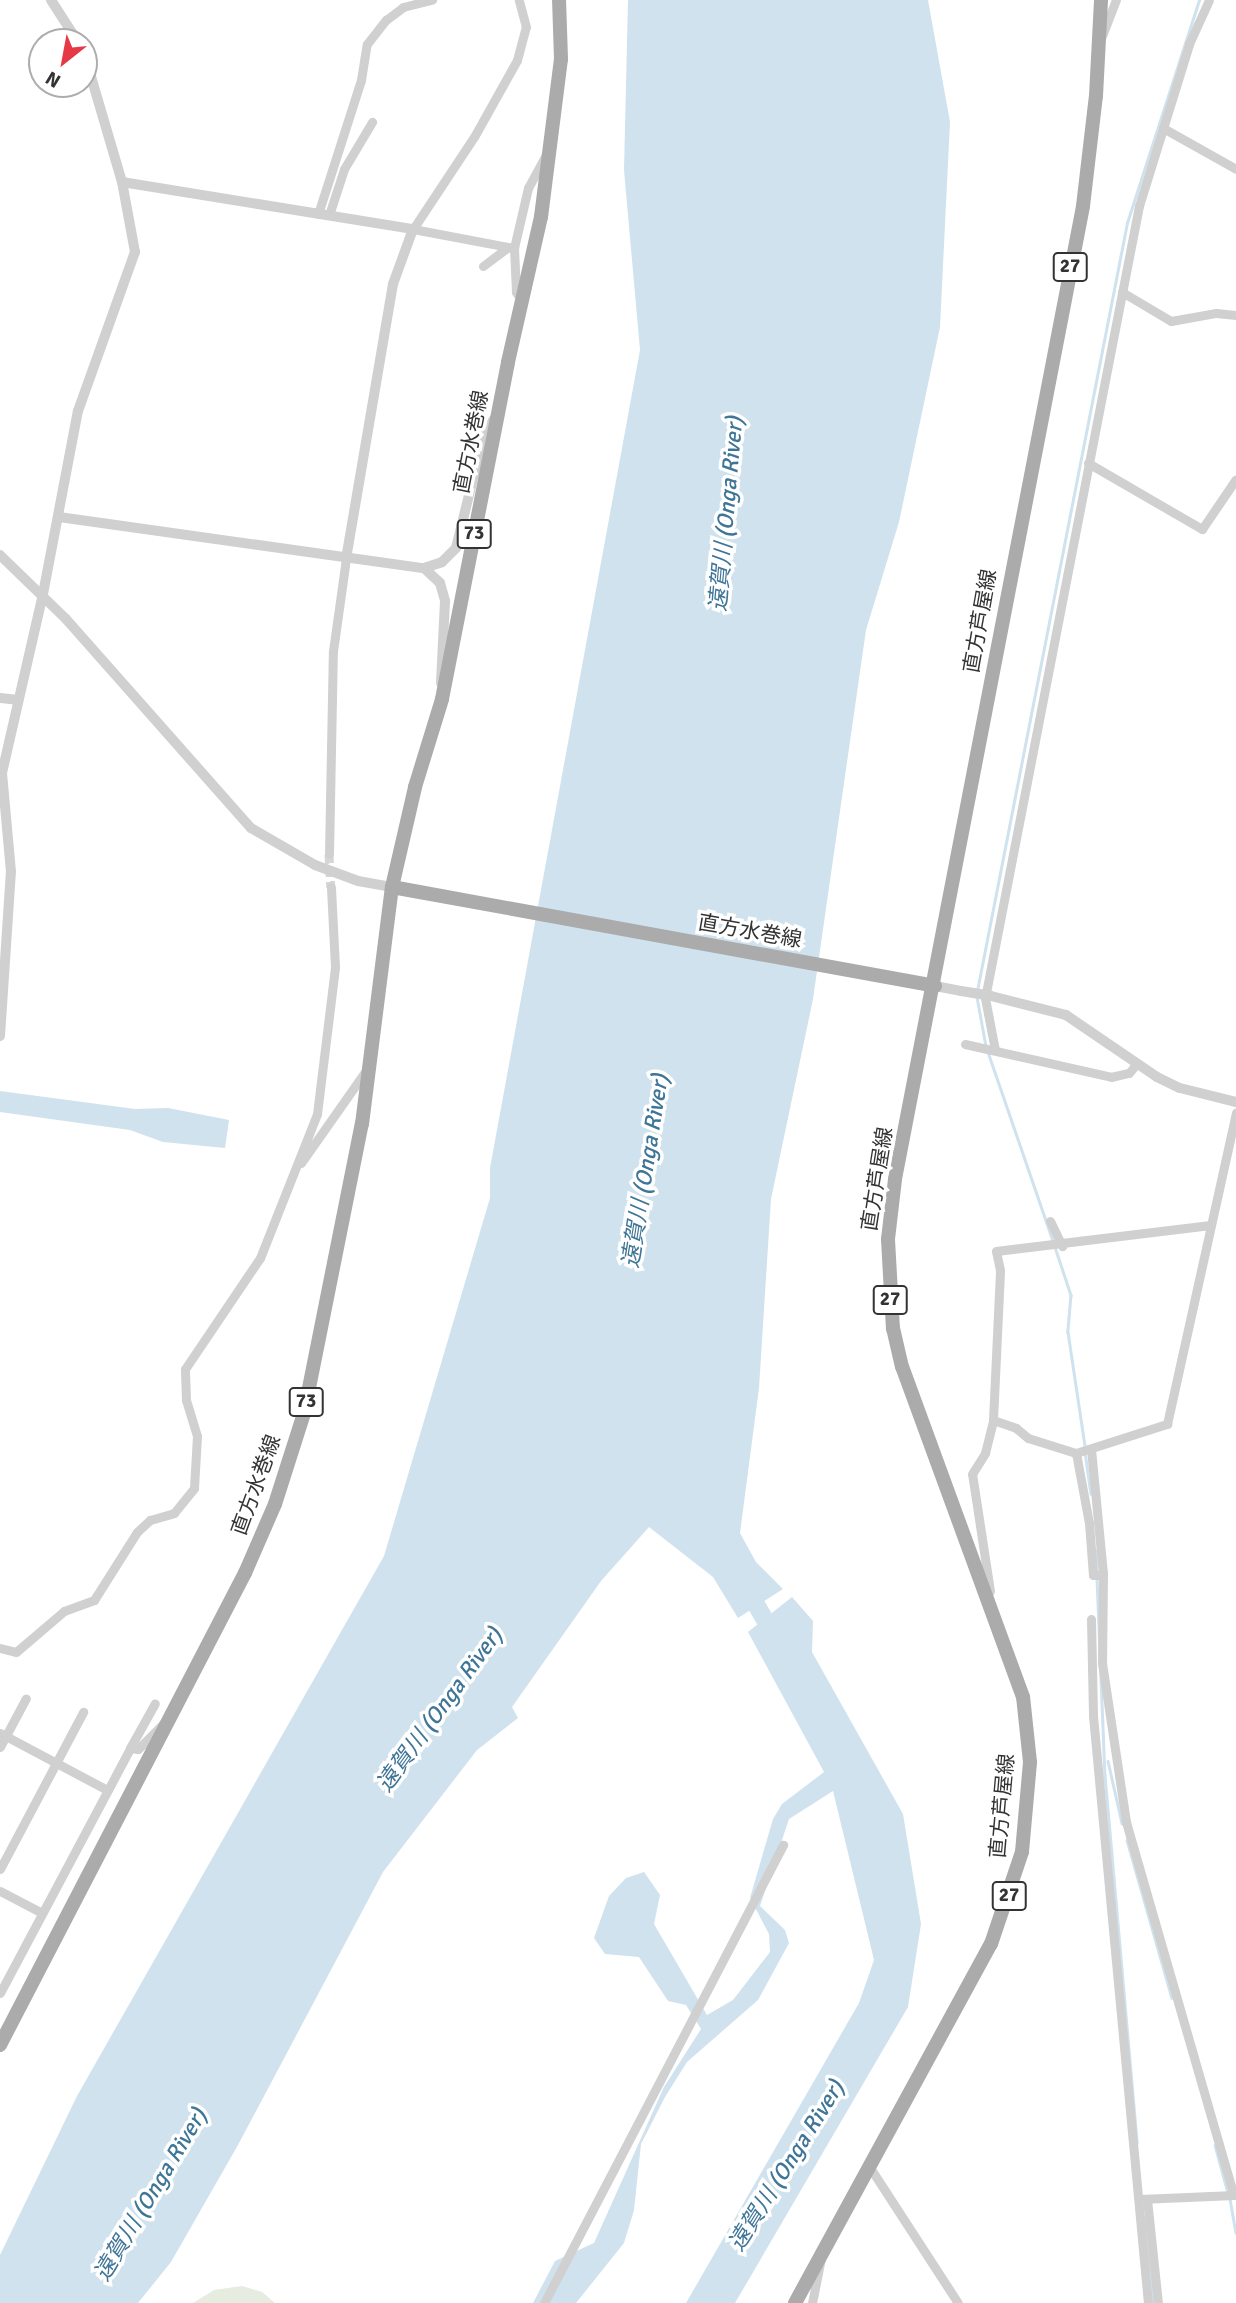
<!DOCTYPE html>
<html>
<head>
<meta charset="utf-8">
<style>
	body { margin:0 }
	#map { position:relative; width:1236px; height:2303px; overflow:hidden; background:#fff; font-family:Signika,"Noto Sans JP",sans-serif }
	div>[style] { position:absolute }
	.green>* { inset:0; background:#e6ecdf }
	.water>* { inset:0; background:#cfe2ee }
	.stream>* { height:2.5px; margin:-1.25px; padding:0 1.25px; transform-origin:1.25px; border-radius:1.25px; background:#cfe2ee }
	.river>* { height:18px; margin:-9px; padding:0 9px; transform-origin:9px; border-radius:9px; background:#cfe2ee }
	.minor-tunnel>* { height:9px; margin-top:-4.5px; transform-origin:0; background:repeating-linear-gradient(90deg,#d6d6d6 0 9px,transparent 0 13.5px) }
	.minor>* { height:9px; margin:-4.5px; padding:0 4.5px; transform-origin:4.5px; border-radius:4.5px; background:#d0d0d0 }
	.tertiary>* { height:10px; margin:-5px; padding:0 5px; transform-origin:5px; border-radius:5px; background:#d0d0d0 }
	.primary>* { height:14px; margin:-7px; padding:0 7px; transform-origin:7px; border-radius:7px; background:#ababab }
	.tertiary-bridge>* { height:10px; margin:-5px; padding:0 5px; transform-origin:5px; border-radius:5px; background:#d0d0d0 }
	span { translate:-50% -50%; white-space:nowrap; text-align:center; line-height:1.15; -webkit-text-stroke:7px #fff; paint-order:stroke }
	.shield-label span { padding:2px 5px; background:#fff; border:2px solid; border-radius:5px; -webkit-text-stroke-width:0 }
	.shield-label { font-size:19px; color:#333; font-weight:700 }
	.street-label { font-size:21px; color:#333 }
	.water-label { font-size:23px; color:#3f7597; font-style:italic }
	.north { position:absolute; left:28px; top:28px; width:70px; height:70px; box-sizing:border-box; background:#fff; border:2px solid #adadad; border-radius:50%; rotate:211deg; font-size:19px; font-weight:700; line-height:28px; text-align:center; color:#333 }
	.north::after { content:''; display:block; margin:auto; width:24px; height:32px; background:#e63946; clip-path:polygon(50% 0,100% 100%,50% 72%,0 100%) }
</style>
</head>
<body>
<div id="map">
	<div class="green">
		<div style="clip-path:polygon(242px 2286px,262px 2292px,275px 2303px,193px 2303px,214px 2290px)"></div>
	</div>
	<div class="water">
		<div style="clip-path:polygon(628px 0,928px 0,950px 122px,940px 327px,899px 522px,866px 630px,813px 999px,771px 1199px,759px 1388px,740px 1533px,756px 1562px,783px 1589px,738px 1618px,713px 1577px,649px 1527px,601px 1581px,512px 1707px,518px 1718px,477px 1750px,383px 1872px,238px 2145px,171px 2262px,138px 2303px,0 2303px,0 2255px,77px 2096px,384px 1556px,490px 1198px,490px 1168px,640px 350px,624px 170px)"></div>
		<div style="clip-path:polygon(0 1091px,135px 1109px,168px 1108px,229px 1120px,225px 1148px,163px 1142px,130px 1130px,0 1112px)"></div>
		<div style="clip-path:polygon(792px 1597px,813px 1621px,812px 1652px,903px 1814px,921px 1924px,908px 2007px,735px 2303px,686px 2303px,859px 2003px,874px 1960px,833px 1791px,789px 1819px,760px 1906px,785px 1930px,789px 1943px,758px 2000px,687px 2062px,665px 2097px,641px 2144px,634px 2210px,624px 2243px,576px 2303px,533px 2303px,555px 2261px,594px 2243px,664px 2087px,701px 2029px,686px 2005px,668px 2001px,639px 1957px,605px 1954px,594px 1938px,609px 1896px,626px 1878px,644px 1872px,660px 1895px,654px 1924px,707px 2015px,733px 2000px,770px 1952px,769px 1934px,750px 1898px,773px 1819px,782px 1804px,824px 1772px,748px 1632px)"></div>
	</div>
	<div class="stream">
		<div style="left:977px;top:991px;width:783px;rotate:-78.95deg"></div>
		<div style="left:1127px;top:223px;width:234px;rotate:-72.1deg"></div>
		<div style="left:977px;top:997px;width:50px;rotate:79.6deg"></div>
		<div style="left:988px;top:1052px;width:200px;rotate:71deg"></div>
		<div style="left:1055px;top:1247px;width:51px;rotate:71.6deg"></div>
		<div style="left:1071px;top:1295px;width:37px;rotate:95deg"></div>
		<div style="left:1068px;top:1332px;width:115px;rotate:81.5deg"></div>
		<div style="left:1085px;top:1452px;width:42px;rotate:81.9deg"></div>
		<div style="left:1097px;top:1550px;width:21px;rotate:90deg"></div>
		<div style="left:1097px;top:1578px;width:197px;rotate:87.7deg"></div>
		<div style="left:1105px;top:1775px;width:369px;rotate:85deg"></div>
		<div style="left:1108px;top:1761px;width:64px;rotate:77.3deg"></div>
		<div style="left:1127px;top:1840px;width:164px;rotate:74.1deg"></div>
		<div style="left:1215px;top:2145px;width:50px;rotate:74.8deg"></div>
		<div style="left:1230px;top:2199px;width:34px;rotate:80deg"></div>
		<div style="left:1145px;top:2219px;width:84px;rotate:83.9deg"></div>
	</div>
	<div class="river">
		<div style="left:746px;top:1587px;width:60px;rotate:60deg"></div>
	</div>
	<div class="minor-tunnel">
		<div style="left:329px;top:854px;width:33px;rotate:87deg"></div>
	</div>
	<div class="minor">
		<div style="left:1102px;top:36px;width:39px;rotate:-69deg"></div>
		<div style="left:1163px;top:128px;width:84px;rotate:29.3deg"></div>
		<div style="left:318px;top:214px;width:141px;rotate:-72.2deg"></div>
		<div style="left:361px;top:80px;width:36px;rotate:-81deg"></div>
		<div style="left:367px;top:44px;width:31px;rotate:-52deg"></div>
		<div style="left:386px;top:20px;width:21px;rotate:-37deg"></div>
		<div style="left:403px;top:7px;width:30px;rotate:-14deg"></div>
		<div style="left:329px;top:215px;width:48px;rotate:-71.9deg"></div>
		<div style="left:344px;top:169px;width:55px;rotate:-59.2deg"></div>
		<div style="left:413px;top:229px;width:110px;rotate:-56.5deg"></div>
		<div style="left:474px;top:137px;width:88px;rotate:-60.8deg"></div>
		<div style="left:517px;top:60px;width:34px;rotate:-75deg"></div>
		<div style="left:526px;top:27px;width:28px;rotate:-105deg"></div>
		<div style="left:413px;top:229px;width:103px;rotate:10.7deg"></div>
		<div style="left:483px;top:266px;width:31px;rotate:-37deg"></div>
		<div style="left:1122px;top:292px;width:57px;rotate:30.6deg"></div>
		<div style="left:1171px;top:321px;width:46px;rotate:-10.1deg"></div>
		<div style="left:1216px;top:313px;width:20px;rotate:6deg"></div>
		<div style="left:522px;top:301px;width:11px;rotate:-124deg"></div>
		<div style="left:516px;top:292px;width:44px;rotate:-92.6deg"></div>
		<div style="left:514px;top:248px;width:62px;rotate:-76.9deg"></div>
		<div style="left:528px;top:188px;width:42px;rotate:-61.6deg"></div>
		<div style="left:1088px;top:463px;width:132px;rotate:30.1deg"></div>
		<div style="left:1202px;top:529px;width:60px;rotate:-55.8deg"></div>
		<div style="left:329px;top:854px;width:203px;rotate:-88.9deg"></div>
		<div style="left:333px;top:651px;width:94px;rotate:-82deg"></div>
		<div style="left:965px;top:1044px;width:150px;rotate:12.7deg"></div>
		<div style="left:1111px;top:1077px;width:18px;rotate:-13deg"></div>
		<div style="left:1129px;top:1073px;width:13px;rotate:-51deg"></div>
		<div style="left:995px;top:1050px;width:53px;rotate:-100.9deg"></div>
		<div style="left:985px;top:998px;width:807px;rotate:-79deg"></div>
		<div style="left:1139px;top:206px;width:170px;rotate:-72.8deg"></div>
		<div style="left:1189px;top:44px;width:48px;rotate:-65.6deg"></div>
		<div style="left:301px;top:1163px;width:111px;rotate:-54.9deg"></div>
		<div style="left:1050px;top:1221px;width:28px;rotate:64deg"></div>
		<div style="left:993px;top:1420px;width:24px;rotate:19deg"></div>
		<div style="left:1016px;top:1428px;width:16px;rotate:40deg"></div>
		<div style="left:1028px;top:1438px;width:50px;rotate:17.4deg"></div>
		<div style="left:1076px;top:1453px;width:96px;rotate:-17.7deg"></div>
		<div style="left:1167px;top:1424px;width:319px;rotate:-77.5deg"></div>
		<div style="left:1091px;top:1449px;width:125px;rotate:84.5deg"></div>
		<div style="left:1103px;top:1573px;width:90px;rotate:90.6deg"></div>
		<div style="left:1102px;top:1663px;width:161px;rotate:81.4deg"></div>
		<div style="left:1126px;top:1822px;width:388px;rotate:73.9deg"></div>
		<div style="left:1234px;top:2195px;width:94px;rotate:177.6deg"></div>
		<div style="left:1076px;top:1453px;width:71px;rotate:79.5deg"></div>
		<div style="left:1089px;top:1523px;width:52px;rotate:85.6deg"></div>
		<div style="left:1093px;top:1575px;width:10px"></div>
		<div style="left:990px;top:1591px;width:118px;rotate:-98.7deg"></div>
		<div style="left:972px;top:1474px;width:25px;rotate:-58deg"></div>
		<div style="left:985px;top:1453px;width:34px;rotate:-76deg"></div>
		<div style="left:993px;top:1420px;width:150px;rotate:-87.3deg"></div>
		<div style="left:1000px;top:1270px;width:19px;rotate:-102deg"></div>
		<div style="left:996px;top:1251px;width:216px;rotate:-6.9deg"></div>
		<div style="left:1091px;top:1619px;width:97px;rotate:88.8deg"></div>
		<div style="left:1093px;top:1716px;width:590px;rotate:84.65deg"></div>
		<div style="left:0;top:1648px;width:16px;rotate:14deg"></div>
		<div style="left:16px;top:1652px;width:63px;rotate:-40.5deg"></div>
		<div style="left:64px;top:1611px;width:32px;rotate:-20deg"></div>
		<div style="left:94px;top:1600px;width:80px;rotate:-57.7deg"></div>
		<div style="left:137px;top:1532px;width:18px;rotate:-43deg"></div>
		<div style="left:150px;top:1520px;width:25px;rotate:-16deg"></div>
		<div style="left:174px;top:1513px;width:32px;rotate:-51deg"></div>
		<div style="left:194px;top:1488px;width:52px;rotate:-86.7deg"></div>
		<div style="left:197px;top:1436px;width:38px;rotate:-107deg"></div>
		<div style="left:186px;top:1400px;width:31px;rotate:-92deg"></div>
		<div style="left:185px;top:1369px;width:134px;rotate:-56deg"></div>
		<div style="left:260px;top:1258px;width:155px;rotate:-68.4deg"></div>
		<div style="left:317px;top:1114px;width:148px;rotate:-83deg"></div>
		<div style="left:335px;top:967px;width:80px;rotate:-92.9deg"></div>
		<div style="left:0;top:1733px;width:121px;rotate:28deg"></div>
		<div style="left:0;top:1747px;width:55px;rotate:-62deg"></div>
		<div style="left:130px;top:1748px;width:51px;rotate:-60.9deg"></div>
		<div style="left:0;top:1869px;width:178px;rotate:-62.1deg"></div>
		<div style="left:0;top:1891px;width:47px;rotate:27.6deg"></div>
		<div style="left:0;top:1993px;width:277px;rotate:-62deg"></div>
		<div style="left:130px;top:1748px;width:8px;rotate:7deg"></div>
		<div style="left:138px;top:1749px;width:41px;rotate:-45deg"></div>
		<div style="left:869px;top:2166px;width:163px;rotate:57deg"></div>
		<div style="left:1147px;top:2199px;width:105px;rotate:84deg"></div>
		<div style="left:544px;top:2303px;width:517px;rotate:-62.44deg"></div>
		<div style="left:812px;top:2303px;width:46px;rotate:-78.7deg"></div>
	</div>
	<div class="tertiary">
		<div style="left:51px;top:0;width:50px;rotate:57.3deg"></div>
		<div style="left:122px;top:182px;width:295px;rotate:9.2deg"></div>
		<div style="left:413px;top:229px;width:59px;rotate:110deg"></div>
		<div style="left:393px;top:284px;width:278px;rotate:99.7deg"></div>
		<div style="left:59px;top:517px;width:369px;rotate:8deg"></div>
		<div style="left:424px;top:568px;width:19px;rotate:-18deg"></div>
		<div style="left:442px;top:562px;width:20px;rotate:-45deg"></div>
		<div style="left:456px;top:548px;width:117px;rotate:-76.2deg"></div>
		<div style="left:484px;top:434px;width:18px;rotate:-56deg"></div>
		<div style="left:0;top:555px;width:92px;rotate:44.1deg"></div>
		<div style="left:66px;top:619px;width:279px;rotate:48.5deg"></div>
		<div style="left:251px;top:828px;width:74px;rotate:30deg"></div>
		<div style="left:315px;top:865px;width:46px;rotate:20.4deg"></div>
		<div style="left:358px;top:881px;width:35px;rotate:10deg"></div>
		<div style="left:424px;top:568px;width:22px;rotate:43deg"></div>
		<div style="left:440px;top:583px;width:19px;rotate:74deg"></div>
		<div style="left:445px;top:601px;width:82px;rotate:92.8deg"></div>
		<div style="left:0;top:698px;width:18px;rotate:6deg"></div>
		<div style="left:935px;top:986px;width:26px;rotate:11deg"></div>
		<div style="left:991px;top:996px;width:77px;rotate:14.2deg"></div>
		<div style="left:1066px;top:1015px;width:110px;rotate:34.3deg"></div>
		<div style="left:1157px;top:1077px;width:25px;rotate:26deg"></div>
		<div style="left:1180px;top:1088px;width:58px;rotate:14deg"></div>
		<div style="left:0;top:1036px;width:164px;rotate:-86.2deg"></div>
		<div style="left:11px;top:872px;width:99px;rotate:-95.2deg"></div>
		<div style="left:2px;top:773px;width:184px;rotate:-77.1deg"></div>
		<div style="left:43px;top:594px;width:186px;rotate:-79.2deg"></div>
		<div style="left:78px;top:411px;width:169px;rotate:-70.3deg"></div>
		<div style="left:135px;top:252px;width:71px;rotate:-100.5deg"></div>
		<div style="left:122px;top:182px;width:134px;rotate:-106.4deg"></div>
	</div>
	<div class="primary">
		<div style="left:392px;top:887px;width:552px;rotate:10.33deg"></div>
		<div style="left:0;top:2045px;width:532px;rotate:-62.57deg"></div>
		<div style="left:245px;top:1573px;width:75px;rotate:-66.5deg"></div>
		<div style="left:275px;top:1504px;width:96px;rotate:-72.3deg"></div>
		<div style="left:304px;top:1413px;width:295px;rotate:-78.7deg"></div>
		<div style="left:362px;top:1124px;width:239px;rotate:-82.8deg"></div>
		<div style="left:392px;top:887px;width:103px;rotate:-77deg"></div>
		<div style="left:415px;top:787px;width:92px;rotate:-72.9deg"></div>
		<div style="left:442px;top:699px;width:343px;rotate:-78.9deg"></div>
		<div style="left:508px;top:362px;width:149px;rotate:-77.2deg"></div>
		<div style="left:541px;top:217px;width:159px;rotate:-82.8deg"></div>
		<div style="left:561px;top:59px;width:59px;rotate:-91.9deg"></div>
		<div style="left:795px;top:2303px;width:409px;rotate:-61.4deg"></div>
		<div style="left:991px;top:1944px;width:97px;rotate:-71.4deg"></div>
		<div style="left:1022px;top:1852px;width:90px;rotate:-84.9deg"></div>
		<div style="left:1030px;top:1762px;width:65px;rotate:-96.1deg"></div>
		<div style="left:1023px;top:1697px;width:351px;rotate:-110.1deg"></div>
		<div style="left:902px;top:1367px;width:39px;rotate:-103deg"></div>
		<div style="left:893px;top:1329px;width:90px;rotate:-93.2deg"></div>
		<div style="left:888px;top:1239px;width:60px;rotate:-83.3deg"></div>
		<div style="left:895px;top:1179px;width:991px;rotate:-79.06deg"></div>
		<div style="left:1083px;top:206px;width:111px;rotate:-83.3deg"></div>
		<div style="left:1096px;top:96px;width:96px;rotate:-87deg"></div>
	</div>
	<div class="tertiary-bridge">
		<div style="left:961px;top:991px;width:30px;rotate:9deg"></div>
	</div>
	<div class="shield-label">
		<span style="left:1070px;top:267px">27</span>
		<span style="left:474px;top:534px">73</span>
		<span style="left:890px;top:1300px">27</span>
		<span style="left:306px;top:1402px">73</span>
		<span style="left:1009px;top:1896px">27</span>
	</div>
	<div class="street-label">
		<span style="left:471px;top:442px;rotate:-79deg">直方水巻線</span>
		<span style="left:980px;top:621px;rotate:-80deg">直方芦屋線</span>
		<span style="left:750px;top:931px;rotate:10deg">直方水巻線</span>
		<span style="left:877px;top:1179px;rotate:-81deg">直方芦屋線</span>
		<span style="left:256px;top:1485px;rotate:-70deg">直方水巻線</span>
		<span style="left:1002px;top:1806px;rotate:-85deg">直方芦屋線</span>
	</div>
	<div class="water-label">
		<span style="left:727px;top:514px;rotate:-85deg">遠賀川 (Onga River)</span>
		<span style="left:646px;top:1171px;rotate:-81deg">遠賀川 (Onga River)</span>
		<span style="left:440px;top:1710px;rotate:-54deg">遠賀川 (Onga River)</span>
		<span style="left:787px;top:2166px;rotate:-58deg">遠賀川 (Onga River)</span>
		<span style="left:151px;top:2195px;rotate:-59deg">遠賀川 (Onga River)</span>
	</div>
	<div class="north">N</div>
</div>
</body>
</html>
